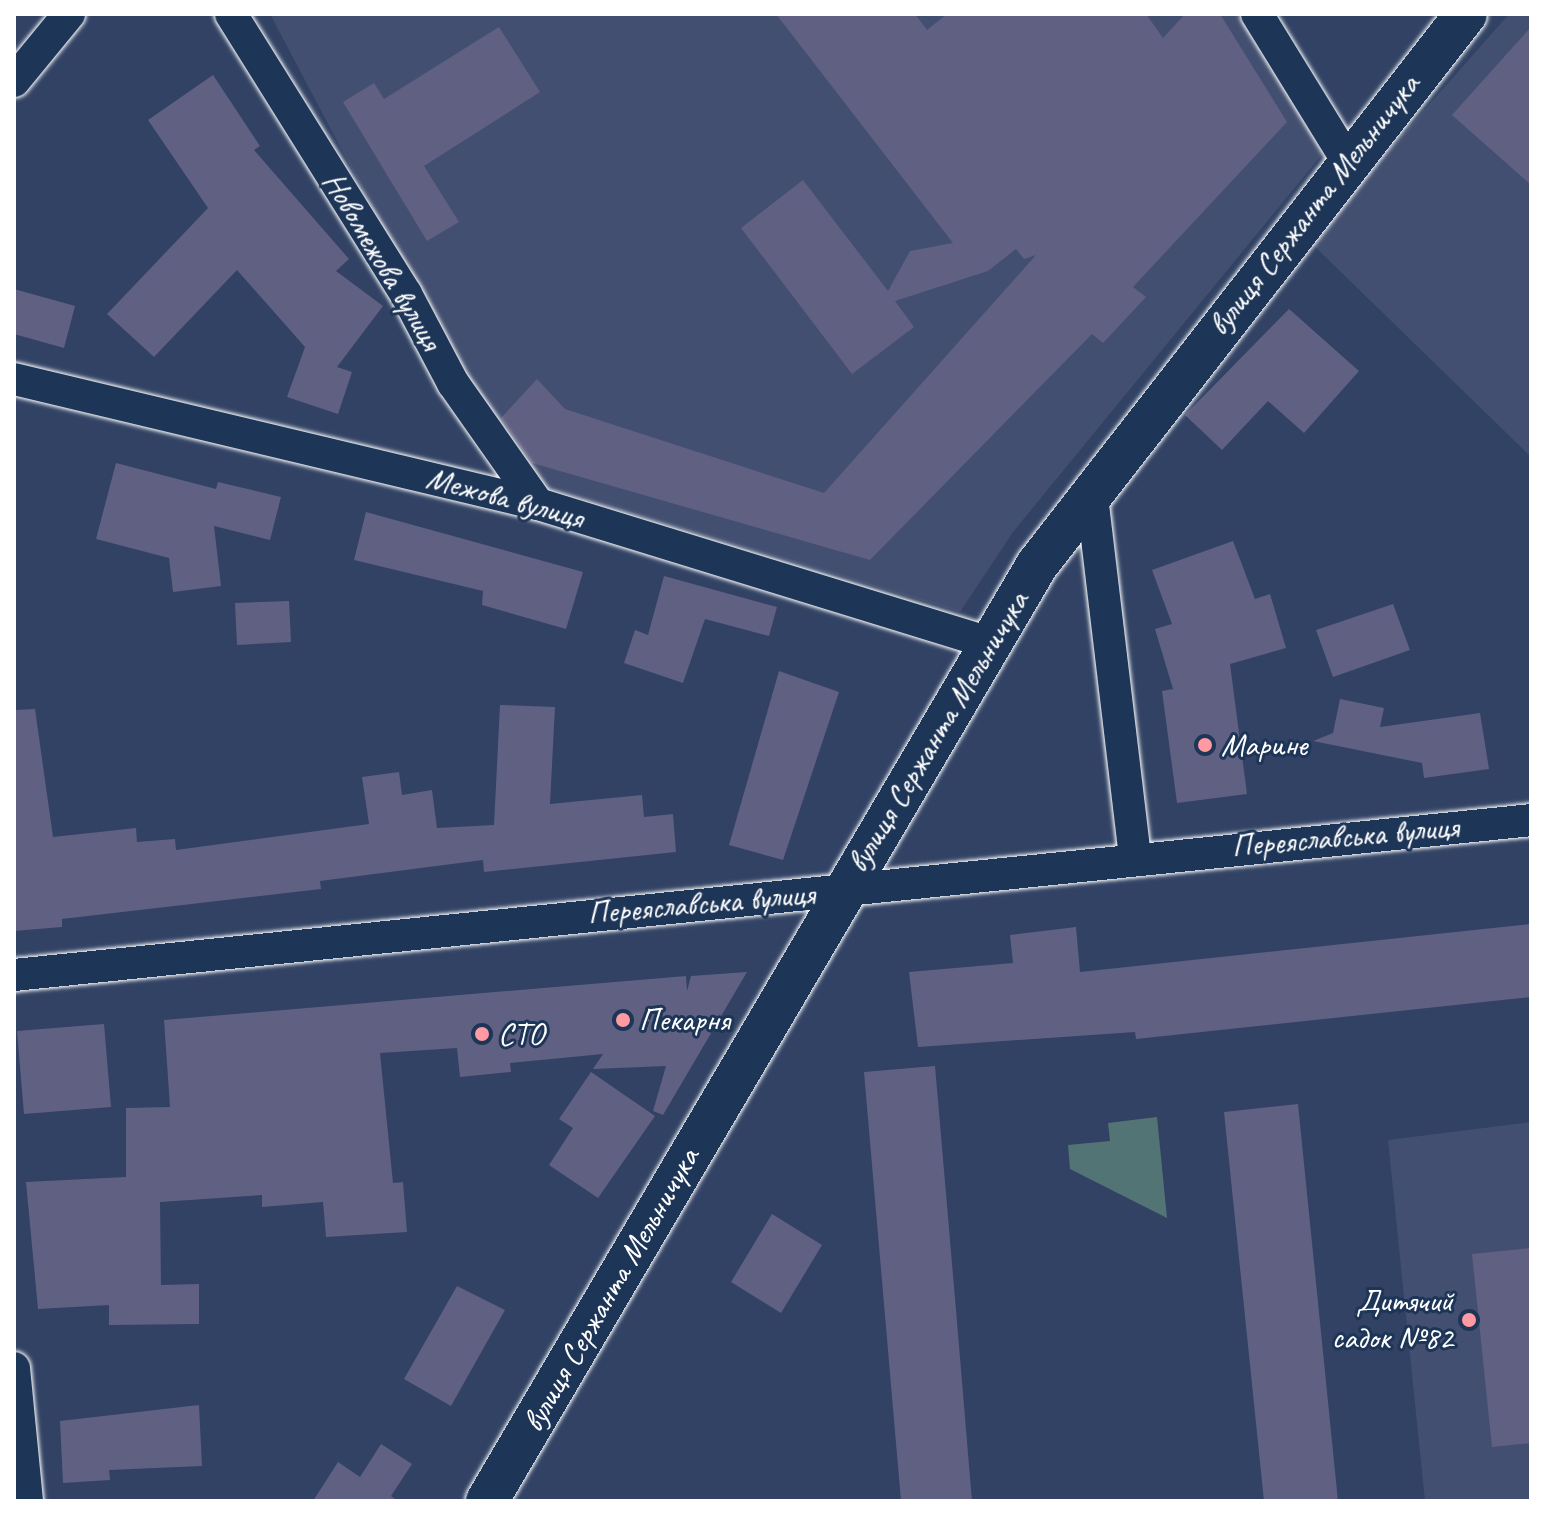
<!DOCTYPE html>
<html>
<head>
<meta charset="utf-8">
<style>
	body { margin:0 }
	#map { position:relative; width:1545px; height:1515px; overflow:hidden; background:#314264; font-family:Caveat,sans-serif }
	div>[style] { position:absolute }
	.built>* { inset:0; background:#434f70 }
	.green>* { inset:0; background:#537474 }
	.building>* { inset:0; background:#606083 }
	.roads { filter:drop-shadow(0 0 2px #fff) drop-shadow(0 0 2px #fff) }
	.minor>* { height:32px; margin:-16px; padding:0 16px; transform-origin:16px; border-radius:16px; background:#1d3557 }
	.tertiary>* { height:42px; margin:-21px; padding:0 21px; transform-origin:21px; border-radius:21px; background:#1d3557 }
	.dots>* { width:22px; height:22px; translate:-50% -50%; box-sizing:border-box; border:4px solid #1d3557; border-radius:50% }
	span { translate:-50% -50%; white-space:nowrap; text-align:center; line-height:1.15; -webkit-text-stroke:6px #1d3557; paint-order:stroke }
	.street-label { font-size:32px; color:#fff }
	.poi-label { font-size:32px; color:#fff }
	.left { translate:0 -50%; text-align:left }
	.right { translate:-100% -50%; text-align:right }
	.frame { position:absolute; inset:0; border:16px solid #fff; pointer-events:none }
</style>
</head>
<body>
<div id="map">
	<div class="built">
		<div style="clip-path:polygon(270px 14px,1237px 14px,1324px 152px,1013px 532px,960px 612px,540px 486px,465px 383px)"></div>
		<div style="clip-path:polygon(1509px 14px,1531px 14px,1529px 455px,1309px 241px)"></div>
		<div style="clip-path:polygon(1531px 1122px,1531px 1501px,1425px 1501px,1388px 1140px)"></div>
	</div>
	<div class="green">
		<div style="clip-path:polygon(1157px 1117px,1167px 1218px,1070px 1169px,1068px 1145px,1110px 1141px,1108px 1123px)"></div>
	</div>
	<div class="building">
		<div style="clip-path:polygon(776px 14px,915px 14px,927px 30px,947px 14px,1146px 14px,1163px 38px,1185px 14px,1220px 14px,1287px 122px,1133px 287px,1146px 297px,1103px 343px,1092px 334px,870px 560px,532px 463px,501px 418px,537px 379px,565px 409px,824px 493px,1036px 255px,1024px 259px,1016px 249px,988px 271px,895px 301px,914px 327px,852px 374px,741px 228px,803px 180px,888px 291px,910px 251px,953px 243px)"></div>
		<div style="clip-path:polygon(499px 27px,540px 92px,424px 166px,459px 222px,427px 241px,343px 102px,374px 83px,384px 99px)"></div>
		<div style="clip-path:polygon(1531px 27px,1531px 185px,1452px 115px)"></div>
		<div style="clip-path:polygon(213px 75px,260px 146px,254px 150px,349px 259px,336px 271px,383px 306px,337px 367px,352px 372px,338px 414px,287px 397px,305px 347px,237px 270px,154px 357px,107px 314px,208px 208px,148px 120px)"></div>
		<div style="clip-path:polygon(14px 289px,75px 306px,64px 348px,14px 334px)"></div>
		<div style="clip-path:polygon(1289px 309px,1359px 371px,1304px 433px,1268px 401px,1222px 450px,1185px 415px)"></div>
		<div style="clip-path:polygon(116px 463px,216px 489px,218px 482px,281px 497px,270px 540px,214px 526px,221px 586px,173px 592px,169px 558px,96px 539px)"></div>
		<div style="clip-path:polygon(366px 512px,583px 572px,566px 629px,482px 605px,483px 591px,354px 560px)"></div>
		<div style="clip-path:polygon(1233px 541px,1255px 599px,1270px 594px,1286px 648px,1230px 664px,1247px 794px,1177px 803px,1162px 691px,1173px 689px,1155px 629px,1172px 624px,1152px 570px)"></div>
		<div style="clip-path:polygon(664px 576px,777px 607px,769px 636px,705px 619px,683px 683px,624px 663px,635px 630px,648px 635px)"></div>
		<div style="clip-path:polygon(289px 601px,291px 642px,237px 645px,235px 603px)"></div>
		<div style="clip-path:polygon(1393px 604px,1410px 650px,1333px 677px,1316px 630px)"></div>
		<div style="clip-path:polygon(779px 671px,839px 692px,783px 860px,729px 845px)"></div>
		<div style="clip-path:polygon(1340px 699px,1384px 708px,1380px 727px,1480px 713px,1489px 769px,1424px 778px,1422px 763px,1313px 741px,1333px 733px)"></div>
		<div style="clip-path:polygon(500px 705px,555px 707px,550px 804px,642px 795px,644px 817px,673px 814px,676px 852px,484px 872px,483px 860px,320px 881px,321px 889px,62px 919px,62px 927px,14px 931px,14px 710px,35px 709px,53px 837px,136px 828px,137px 842px,175px 839px,176px 850px,369px 824px,362px 777px,399px 772px,402px 795px,432px 790px,437px 828px,494px 825px)"></div>
		<div style="clip-path:polygon(1531px 924px,1531px 997px,1136px 1039px,1135px 1032px,918px 1047px,909px 972px,1013px 963px,1010px 935px,1076px 927px,1080px 972px)"></div>
		<div style="clip-path:polygon(747px 972px,663px 1115px,653px 1111px,666px 1066px,593px 1069px,603px 1054px,510px 1063px,511px 1072px,460px 1077px,457px 1048px,380px 1053px,393px 1183px,403px 1182px,407px 1232px,326px 1237px,323px 1202px,262px 1207px,262px 1195px,160px 1202px,161px 1285px,199px 1284px,199px 1324px,109px 1325px,109px 1305px,38px 1309px,26px 1182px,126px 1177px,126px 1108px,170px 1107px,164px 1020px,686px 976px,687px 991px,691px 976px)"></div>
		<div style="clip-path:polygon(104px 1024px,111px 1107px,24px 1114px,17px 1031px)"></div>
		<div style="clip-path:polygon(935px 1066px,956px 1310px,972px 1501px,901px 1501px,864px 1072px)"></div>
		<div style="clip-path:polygon(591px 1072px,655px 1116px,598px 1198px,549px 1165px,573px 1128px,559px 1119px)"></div>
		<div style="clip-path:polygon(1298px 1104px,1338px 1501px,1264px 1501px,1224px 1112px)"></div>
		<div style="clip-path:polygon(772px 1214px,822px 1245px,781px 1313px,731px 1282px)"></div>
		<div style="clip-path:polygon(1531px 1248px,1531px 1443px,1492px 1447px,1472px 1254px)"></div>
		<div style="clip-path:polygon(457px 1286px,505px 1310px,451px 1406px,404px 1379px)"></div>
		<div style="clip-path:polygon(199px 1405px,202px 1466px,109px 1470px,110px 1480px,63px 1483px,60px 1421px)"></div>
		<div style="clip-path:polygon(381px 1444px,412px 1464px,391px 1496px,398px 1501px,313px 1501px,338px 1462px,360px 1477px)"></div>
	</div>
	<div class="roads">
		<div class="minor">
			<div style="left:231px;top:14px;width:330px;rotate:58deg"></div>
			<div style="left:406px;top:294px;width:101px;rotate:62.2deg"></div>
			<div style="left:453px;top:383px;width:148px;rotate:54.9deg"></div>
			<div style="left:1257px;top:14px;width:174px;rotate:58.4deg"></div>
			<div style="left:14px;top:81px;width:87px;rotate:-50.6deg"></div>
			<div style="left:14px;top:379px;width:539px;rotate:13.42deg"></div>
			<div style="left:538px;top:504px;width:472px;rotate:17.1deg"></div>
			<div style="left:1091px;top:488px;width:373px;rotate:83.2deg"></div>
			<div style="left:14px;top:975px;width:1525px;rotate:-5.83deg"></div>
			<div style="left:14px;top:1368px;width:134px;rotate:84.4deg"></div>
		</div>
		<div class="tertiary">
			<div style="left:487px;top:1501px;width:1086px;rotate:-59.56deg"></div>
			<div style="left:1037px;top:565px;width:698px;rotate:-52.1deg"></div>
		</div>
	</div>
	<div class="dots">
		<div style="left:1205px;top:745px;background:#ff9aa2"></div>
		<div style="left:623px;top:1020px;background:#ff9aa2"></div>
		<div style="left:482px;top:1034px;background:#ff9aa2"></div>
		<div style="left:1469px;top:1320px;background:#ff9aa2"></div>
	</div>
	<div class="street-label">
		<span style="left:1314px;top:205px;rotate:-52deg">вулиця Сержанта Мельничука</span>
		<span style="left:382px;top:261px;rotate:59deg">Новомежова вулиця</span>
		<span style="left:505px;top:498px;rotate:15deg">Межова вулиця</span>
		<span style="left:938px;top:732px;rotate:-59deg">вулиця Сержанта Мельничука</span>
		<span style="left:1345px;top:837px;rotate:-5deg">Переяславська вулиця</span>
		<span style="left:701px;top:904px;rotate:-5deg">Переяславська вулиця</span>
		<span style="left:611px;top:1290px;rotate:-60deg">вулиця Сержанта Мельничука</span>
	</div>
	<div class="poi-label">
		<span class="left" style="left:1221px;top:745px">Марине</span>
		<span class="left" style="left:639px;top:1020px">Пекарня</span>
		<span class="left" style="left:498px;top:1034px">СТО</span>
		<span class="right" style="left:1453px;top:1320px">Дитячий<br>садок №82</span>
	</div>
	<div class="frame"></div>
</div>
</body>
</html>
